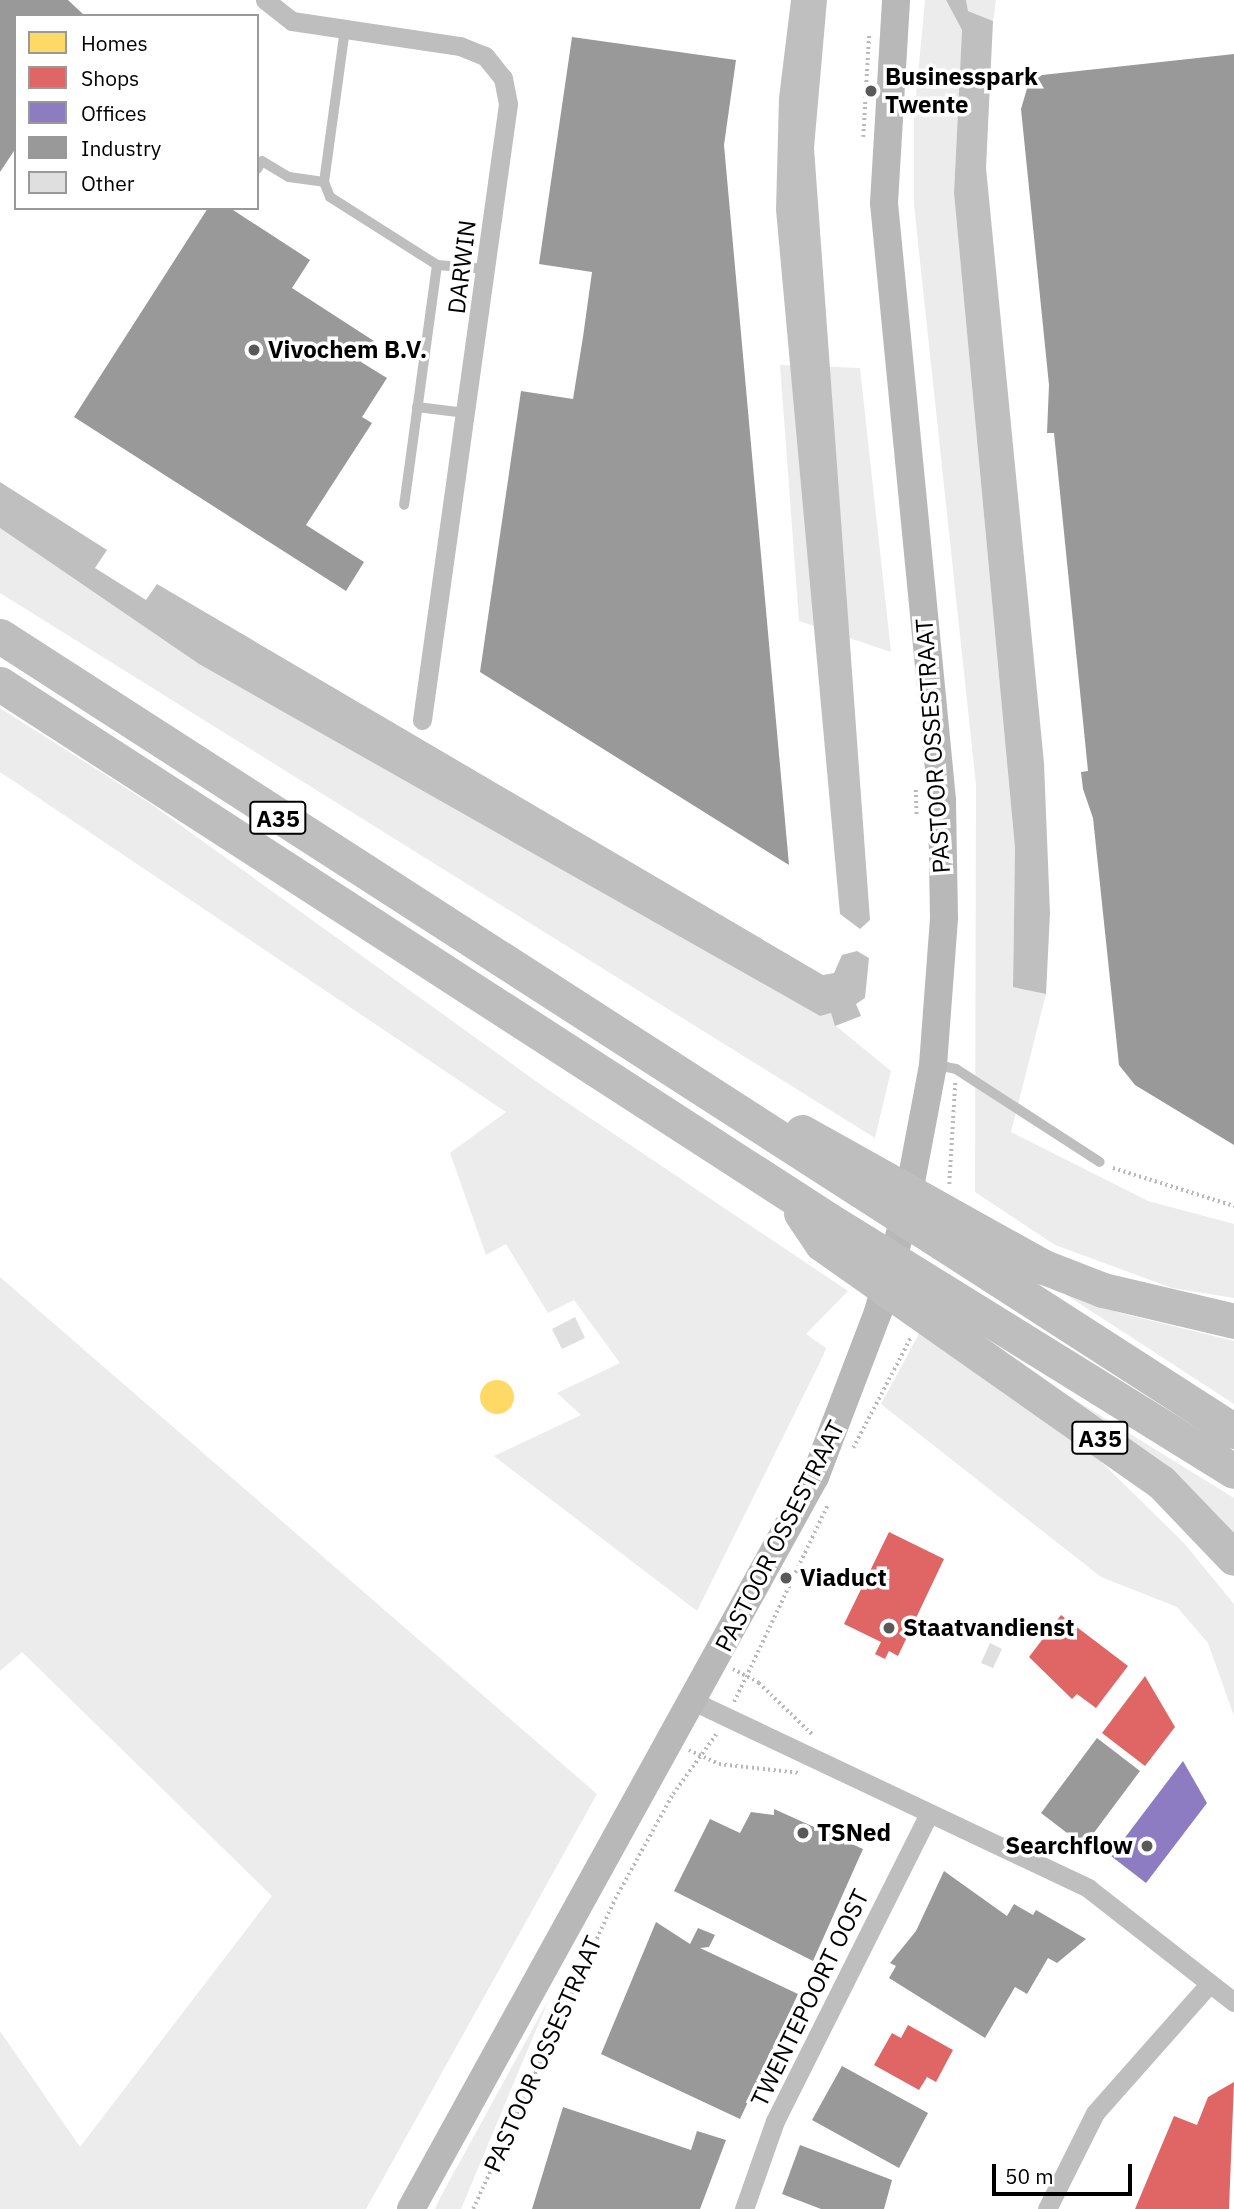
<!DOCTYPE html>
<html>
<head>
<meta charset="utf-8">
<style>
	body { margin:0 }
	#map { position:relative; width:1234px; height:2209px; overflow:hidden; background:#fff; font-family:"IBM Plex Sans",sans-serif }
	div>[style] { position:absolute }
	.green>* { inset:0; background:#ececec }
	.water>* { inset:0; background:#bfbfbf }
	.homes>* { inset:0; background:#ffd966 }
	.round { border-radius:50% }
	.shops>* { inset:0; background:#e06666 }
	.offices>* { inset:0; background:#8e7cc3 }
	.industry>* { inset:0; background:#999 }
	.building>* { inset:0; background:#dfdfdf }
	.path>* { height:3.5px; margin-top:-1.75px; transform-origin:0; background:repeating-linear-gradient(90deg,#b9b9b9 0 2px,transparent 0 5.5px) }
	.service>* { height:10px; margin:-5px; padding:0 5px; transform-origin:5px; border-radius:5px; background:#bebebe }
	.minor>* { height:19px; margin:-9.5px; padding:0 9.5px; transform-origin:9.5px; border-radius:9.5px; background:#bebebe }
	.secondary>* { height:28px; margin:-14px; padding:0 14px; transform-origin:14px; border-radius:14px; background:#b8b8b8 }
	.motorway>* { height:35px; margin:-17.5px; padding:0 17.5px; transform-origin:17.5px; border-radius:17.5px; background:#bebebe }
	.dots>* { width:19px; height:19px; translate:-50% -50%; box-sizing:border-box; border:4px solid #fff; border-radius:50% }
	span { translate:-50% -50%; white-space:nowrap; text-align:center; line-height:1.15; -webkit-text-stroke:7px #fff; paint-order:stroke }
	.shield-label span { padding:2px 5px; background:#fff; border:2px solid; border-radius:5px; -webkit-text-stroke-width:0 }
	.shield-label { font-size:23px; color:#000; font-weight:700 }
	.poi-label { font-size:24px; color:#000; font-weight:700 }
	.left { translate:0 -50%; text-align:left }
	.right { translate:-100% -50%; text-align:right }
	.street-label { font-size:24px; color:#000 }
	.legend { position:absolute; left:14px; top:14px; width:245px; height:196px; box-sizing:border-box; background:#fff; border:2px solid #999; margin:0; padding:9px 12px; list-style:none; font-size:21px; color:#000 }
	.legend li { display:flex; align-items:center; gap:14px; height:35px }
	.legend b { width:35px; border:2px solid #999 }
	.scale { position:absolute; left:992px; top:2164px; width:140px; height:32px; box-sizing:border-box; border:4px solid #000; border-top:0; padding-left:9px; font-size:21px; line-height:24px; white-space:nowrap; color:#000; -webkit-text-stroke:5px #fff; paint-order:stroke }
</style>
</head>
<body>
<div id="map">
	<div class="green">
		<div style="clip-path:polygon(925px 0,946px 0,962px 30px,954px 193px,1015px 848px,1013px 986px,1046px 994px,1011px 1132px,1148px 1201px,1234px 1224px,1234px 1298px,1172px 1288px,1055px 1245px,975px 1192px,976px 785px,914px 205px,914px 118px)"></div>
		<div style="clip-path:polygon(966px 0,996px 0,993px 21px,968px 11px)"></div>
		<div style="clip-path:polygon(780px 365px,860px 368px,891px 652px,799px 621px)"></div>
		<div style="clip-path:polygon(0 528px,199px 664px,820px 1016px,831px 1013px,836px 1026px,891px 1071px,875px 1138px,0 593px)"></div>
		<div style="clip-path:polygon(0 708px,151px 804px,544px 1087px,848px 1291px,806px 1334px,826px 1348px,823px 1356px,697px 1611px,494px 1456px,581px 1415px,557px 1393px,620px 1363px,574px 1300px,548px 1313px,506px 1244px,486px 1255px,450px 1153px,506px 1112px,0 772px)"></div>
		<div style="clip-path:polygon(0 1277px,597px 1794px,366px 2209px,0 2209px,0 2031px,80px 2147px,272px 1896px,22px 1652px,0 1671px)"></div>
		<div style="clip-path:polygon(1048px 1283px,1120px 1313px,1234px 1341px,1234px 1404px)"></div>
		<div style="clip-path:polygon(922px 1328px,1086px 1447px,1183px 1542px,1234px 1604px,1234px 1716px,1208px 1643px,1177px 1607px,1101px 1577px,881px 1404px)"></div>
		<div style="clip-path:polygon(1017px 1364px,1234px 1498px,1234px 1541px)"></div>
		<div style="clip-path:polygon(549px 1999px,461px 2209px,435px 2209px,440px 2198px)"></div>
	</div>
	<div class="water">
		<div style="clip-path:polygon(791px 0,827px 0,814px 148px,870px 920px,860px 929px,840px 914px,776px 210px,779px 98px)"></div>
		<div style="clip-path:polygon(946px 0,966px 0,968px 11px,993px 21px,986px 168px,1044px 763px,1050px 913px,1046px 994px,1013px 987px,1015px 848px,954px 193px,962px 30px)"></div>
		<div style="clip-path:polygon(0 482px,107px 550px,95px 568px,146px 600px,157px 584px,823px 975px,834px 973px,842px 955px,857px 951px,869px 958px,865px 998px,856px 1004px,861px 1016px,835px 1026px,831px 1013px,820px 1016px,199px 664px,0 528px)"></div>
	</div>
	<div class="homes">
		<div class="round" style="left:480px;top:1380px;width:34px;height:34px"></div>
	</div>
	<div class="shops">
		<div style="clip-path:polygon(889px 1532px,944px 1559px,898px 1656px,889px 1651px,885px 1659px,875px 1654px,881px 1642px,844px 1624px)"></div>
		<div style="clip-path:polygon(1061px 1615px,1128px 1666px,1096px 1708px,1077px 1694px,1072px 1699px,1029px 1657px)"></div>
		<div style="clip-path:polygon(1145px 1676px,1175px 1727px,1145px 1766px,1102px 1733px)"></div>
		<div style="clip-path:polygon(908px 2025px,953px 2050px,936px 2082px,927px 2077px,919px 2090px,874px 2065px,892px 2033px,901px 2038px)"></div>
		<div style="clip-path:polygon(1234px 2082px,1229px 2209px,1135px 2209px,1174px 2116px,1197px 2125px,1208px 2097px)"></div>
	</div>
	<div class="offices">
		<div style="clip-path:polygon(1183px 1761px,1207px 1803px,1146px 1883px,1111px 1856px)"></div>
	</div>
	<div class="industry">
		<div style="clip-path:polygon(0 0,68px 0,85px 16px,16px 16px,16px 148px,0 172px)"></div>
		<div style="clip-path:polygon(572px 37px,736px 60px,724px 145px,789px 865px,480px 672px,521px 391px,573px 399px,583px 337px,592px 272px,539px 264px)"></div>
		<div style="clip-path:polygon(1234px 54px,1234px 1145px,1135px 1085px,1119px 1065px,1093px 818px,1083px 789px,1081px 772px,1088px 771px,1054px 433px,1047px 433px,1049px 385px,1021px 109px,1028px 85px,1042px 75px)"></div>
		<div style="clip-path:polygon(208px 208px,230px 208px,310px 260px,292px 288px,374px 341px,361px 362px,387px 378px,362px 417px,372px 423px,306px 525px,364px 562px,346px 591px,74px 417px)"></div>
		<div style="clip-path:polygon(1097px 1738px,1140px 1771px,1084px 1846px,1041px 1813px)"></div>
		<div style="clip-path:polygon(774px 1809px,863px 1849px,813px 1961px,674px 1891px,710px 1819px,740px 1833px,751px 1812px,774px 1815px)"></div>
		<div style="clip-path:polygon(944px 1871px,1007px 1916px,1014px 1904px,1033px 1915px,1036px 1910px,1086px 1939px,1057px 1963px,1048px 1958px,1027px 1994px,1015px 1987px,985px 2038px,889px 1978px,896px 1966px,890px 1963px,916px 1931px)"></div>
		<div style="clip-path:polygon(656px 1922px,690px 1944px,698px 1928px,715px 1935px,709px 1947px,700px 1948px,798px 1994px,740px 2119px,601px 2054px)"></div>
		<div style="clip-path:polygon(842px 2066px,928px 2113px,899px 2168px,812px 2120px)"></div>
		<div style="clip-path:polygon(563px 2107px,691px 2150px,697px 2131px,726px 2140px,700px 2209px,532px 2209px)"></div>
		<div style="clip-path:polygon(800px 2145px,892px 2180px,884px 2209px,821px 2209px,782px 2194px)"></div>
	</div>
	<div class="building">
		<div style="clip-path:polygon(575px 1317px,585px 1338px,562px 1349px,552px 1329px)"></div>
		<div style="clip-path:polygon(990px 1643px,1002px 1649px,993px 1668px,981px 1663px)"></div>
	</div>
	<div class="path">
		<div style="left:863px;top:137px;width:104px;rotate:-86.7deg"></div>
		<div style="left:916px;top:790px;width:27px;rotate:88deg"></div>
		<div style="left:1113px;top:1168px;width:127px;rotate:17.4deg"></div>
		<div style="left:949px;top:1184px;width:101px;rotate:-86.6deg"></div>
		<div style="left:853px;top:1448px;width:125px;rotate:-62.4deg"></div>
		<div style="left:733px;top:1669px;width:30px;rotate:28deg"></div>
		<div style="left:759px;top:1683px;width:75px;rotate:43.9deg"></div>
		<div style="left:734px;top:1702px;width:217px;rotate:-64.6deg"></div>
		<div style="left:689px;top:1750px;width:33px;rotate:25deg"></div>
		<div style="left:719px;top:1764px;width:81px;rotate:6.3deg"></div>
		<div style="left:473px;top:2209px;width:341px;rotate:-65.4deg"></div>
		<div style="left:615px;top:1899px;width:120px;rotate:-61.1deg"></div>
		<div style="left:673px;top:1794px;width:75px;rotate:-54.2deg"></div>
	</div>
	<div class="service">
		<div style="left:345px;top:29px;width:154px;rotate:97.8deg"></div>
		<div style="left:324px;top:182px;width:16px;rotate:68deg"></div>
		<div style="left:330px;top:197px;width:127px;rotate:32.4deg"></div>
		<div style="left:437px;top:265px;width:242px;rotate:97.8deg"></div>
		<div style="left:257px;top:169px;width:9px;rotate:-58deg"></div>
		<div style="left:262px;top:161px;width:31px;rotate:31deg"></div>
		<div style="left:289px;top:177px;width:35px;rotate:8deg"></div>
		<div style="left:437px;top:265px;width:49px;rotate:4.7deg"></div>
		<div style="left:417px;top:407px;width:49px;rotate:7deg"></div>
		<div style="left:936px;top:1065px;width:20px;rotate:11deg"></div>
		<div style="left:956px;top:1069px;width:171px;rotate:32.9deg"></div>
	</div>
	<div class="minor">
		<div style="left:265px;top:0;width:34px;rotate:38deg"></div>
		<div style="left:292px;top:21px;width:170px;rotate:8.5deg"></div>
		<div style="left:460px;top:46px;width:27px;rotate:22deg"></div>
		<div style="left:485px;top:56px;width:28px;rotate:51deg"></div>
		<div style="left:503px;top:78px;width:26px;rotate:79deg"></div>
		<div style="left:508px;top:104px;width:622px;rotate:97.95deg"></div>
		<div style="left:695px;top:1702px;width:435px;rotate:25.3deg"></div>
		<div style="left:1088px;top:1888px;width:185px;rotate:38deg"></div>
		<div style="left:744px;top:2209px;width:93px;rotate:-70.6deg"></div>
		<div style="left:775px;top:2121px;width:344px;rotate:-63.4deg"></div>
		<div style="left:1047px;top:2209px;width:107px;rotate:-63.4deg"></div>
		<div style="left:1095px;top:2113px;width:172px;rotate:-48.5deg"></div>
	</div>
	<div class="secondary">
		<div style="left:411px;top:2209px;width:836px;rotate:-61.11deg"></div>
		<div style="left:815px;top:1477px;width:177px;rotate:-69.1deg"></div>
		<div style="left:878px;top:1312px;width:97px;rotate:-74.4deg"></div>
		<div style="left:904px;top:1219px;width:157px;rotate:-79.3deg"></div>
		<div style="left:933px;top:1065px;width:148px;rotate:-85.7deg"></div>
		<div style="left:944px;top:917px;width:117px;rotate:-91deg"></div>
		<div style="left:942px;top:800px;width:600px;rotate:-95.55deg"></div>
		<div style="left:884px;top:203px;width:203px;rotate:-86.6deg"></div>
	</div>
	<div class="motorway">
		<div style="left:0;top:636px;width:1468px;rotate:32.79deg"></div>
		<div style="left:0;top:684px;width:987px;rotate:32.89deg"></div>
		<div style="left:829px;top:1220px;width:476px;rotate:31.8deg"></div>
		<div style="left:802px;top:1132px;width:277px;rotate:29.2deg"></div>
		<div style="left:1044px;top:1267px;width:63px;rotate:21.3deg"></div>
		<div style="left:1103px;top:1290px;width:135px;rotate:13.3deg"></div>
		<div style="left:801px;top:1213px;width:37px;rotate:56deg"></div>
		<div style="left:822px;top:1244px;width:414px;rotate:35.1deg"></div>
		<div style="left:1161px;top:1482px;width:105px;rotate:46.2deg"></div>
	</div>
	<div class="dots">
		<div style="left:871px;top:91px;background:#595959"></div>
		<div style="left:254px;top:350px;background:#595959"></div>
		<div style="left:786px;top:1578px;background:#595959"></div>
		<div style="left:889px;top:1628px;background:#595959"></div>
		<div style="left:803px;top:1833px;background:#595959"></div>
		<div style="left:1147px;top:1846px;background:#595959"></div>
	</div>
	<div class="shield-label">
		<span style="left:278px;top:818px">A35</span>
		<span style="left:1100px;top:1438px">A35</span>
	</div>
	<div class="poi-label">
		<span class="left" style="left:885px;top:91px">Businesspark<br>Twente</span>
		<span class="left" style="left:268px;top:350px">Vivochem B.V.</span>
		<span class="left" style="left:800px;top:1578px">Viaduct</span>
		<span class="left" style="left:903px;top:1628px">Staatvandienst</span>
		<span class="left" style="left:817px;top:1833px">TSNed</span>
		<span class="right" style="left:1133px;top:1846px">Searchflow</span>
	</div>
	<div class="street-label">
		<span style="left:462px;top:267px;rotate:-83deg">DARWIN</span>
		<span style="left:933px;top:746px;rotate:-94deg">PASTOOR OSSESTRAAT</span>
		<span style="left:780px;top:1536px;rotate:-63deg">PASTOOR OSSESTRAAT</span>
		<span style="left:810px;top:1998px;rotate:-64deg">TWENTEPOORT OOST</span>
		<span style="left:543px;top:2054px;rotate:-66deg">PASTOOR OSSESTRAAT</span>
	</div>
	<ul class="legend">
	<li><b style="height:19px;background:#ffd966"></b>Homes</li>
	<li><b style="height:19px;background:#e06666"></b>Shops</li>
	<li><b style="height:19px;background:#8e7cc3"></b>Offices</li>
	<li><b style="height:19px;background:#999"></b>Industry</li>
	<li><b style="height:19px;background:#dfdfdf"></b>Other</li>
	</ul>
	<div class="scale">50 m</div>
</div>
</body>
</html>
